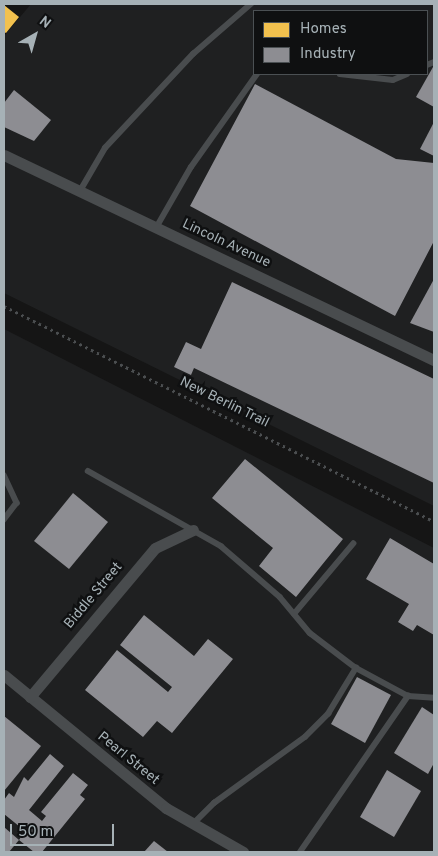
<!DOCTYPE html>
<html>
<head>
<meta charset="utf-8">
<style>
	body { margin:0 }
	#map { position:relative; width:438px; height:856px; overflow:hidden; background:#151515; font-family:Overpass,sans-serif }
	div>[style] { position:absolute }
	.built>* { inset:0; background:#1f2021 }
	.homes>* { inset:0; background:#f2c14e }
	.industry>* { inset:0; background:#8d8d92 }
	.path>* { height:2.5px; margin-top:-1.25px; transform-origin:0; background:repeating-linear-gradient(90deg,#4b4e50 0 2.5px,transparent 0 6.5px) }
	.lane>* { height:5.5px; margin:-2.75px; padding:0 2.75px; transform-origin:2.75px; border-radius:2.75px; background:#494c4e }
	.street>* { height:11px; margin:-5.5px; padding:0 5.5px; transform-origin:5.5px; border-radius:5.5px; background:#494c4e }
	span { translate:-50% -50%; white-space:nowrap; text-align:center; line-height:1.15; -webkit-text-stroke:5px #0f1011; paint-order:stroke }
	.street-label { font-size:14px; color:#a6b1b6 }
	.frame { position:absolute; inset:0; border:5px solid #a6b1b6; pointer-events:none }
	.legend { position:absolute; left:253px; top:10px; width:175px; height:65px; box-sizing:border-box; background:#0f1011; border:1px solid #4b5053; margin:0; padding:6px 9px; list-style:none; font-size:15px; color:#a6b1b6 }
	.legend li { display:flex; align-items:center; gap:10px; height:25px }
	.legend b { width:25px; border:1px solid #4b5053 }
	.north { position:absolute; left:10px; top:10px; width:50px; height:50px; -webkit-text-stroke:4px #0f1011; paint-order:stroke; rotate:38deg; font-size:14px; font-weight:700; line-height:20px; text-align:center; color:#a6b1b6 }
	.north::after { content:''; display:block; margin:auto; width:18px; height:22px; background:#a6b1b6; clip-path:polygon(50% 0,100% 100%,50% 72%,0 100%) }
	.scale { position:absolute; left:10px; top:824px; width:104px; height:22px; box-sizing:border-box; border:2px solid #a6b1b6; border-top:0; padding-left:6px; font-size:15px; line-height:18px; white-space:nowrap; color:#a6b1b6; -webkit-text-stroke:4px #0f1011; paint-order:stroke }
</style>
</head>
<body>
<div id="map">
	<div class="built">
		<div style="clip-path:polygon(evenodd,31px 4px,434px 4px,434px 506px,4px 293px,4px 36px,31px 4px,254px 11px,427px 11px,427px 74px,254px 74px,254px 11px)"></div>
		<div style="clip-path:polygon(4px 329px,434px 548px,434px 852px,4px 852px)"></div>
	</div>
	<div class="homes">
		<div style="clip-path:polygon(4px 5px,19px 17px,6px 33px,4px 32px)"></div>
	</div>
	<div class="industry">
		<div style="clip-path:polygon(433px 67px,434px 67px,434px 107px,416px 97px)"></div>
		<div style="clip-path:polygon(255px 84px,396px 159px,434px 163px,434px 241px,395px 316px,190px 206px)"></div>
		<div style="clip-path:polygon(14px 90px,51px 120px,34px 141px,4px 127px,4px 103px)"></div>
		<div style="clip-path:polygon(434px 122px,434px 156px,420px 149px)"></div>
		<div style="clip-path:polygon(434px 279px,434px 332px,410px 323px)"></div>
		<div style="clip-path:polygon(232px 282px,434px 379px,434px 483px,194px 368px,191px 375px,174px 367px,186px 342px,201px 349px)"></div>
		<div style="clip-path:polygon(245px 459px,343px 539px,296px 597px,259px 566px,273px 548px,212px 498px)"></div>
		<div style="clip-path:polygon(73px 493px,108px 522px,69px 569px,34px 541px)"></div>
		<div style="clip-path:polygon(390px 538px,434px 564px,434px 635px,417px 625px,413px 631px,398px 622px,409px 604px,366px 579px)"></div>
		<div style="clip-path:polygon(144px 615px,194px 656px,208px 639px,233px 659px,172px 733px,157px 721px,143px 737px,85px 690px,117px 650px,168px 692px,172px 687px,120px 645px)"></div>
		<div style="clip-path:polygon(357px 677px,391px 695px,365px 743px,331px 724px)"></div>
		<div style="clip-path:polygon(422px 707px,434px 715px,434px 763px,428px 774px,394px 753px)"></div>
		<div style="clip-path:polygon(4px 716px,41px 746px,4px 791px)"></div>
		<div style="clip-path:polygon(50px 754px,64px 766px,29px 810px,42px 821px,46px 816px,41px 812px,73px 773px,88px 785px,80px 795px,85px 799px,42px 852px,34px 852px,19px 840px,25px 831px,4px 814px,4px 800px,9px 793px,14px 797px,24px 777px,28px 781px)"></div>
		<div style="clip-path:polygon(387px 770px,421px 791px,394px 837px,360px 817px)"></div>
		<div style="clip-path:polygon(4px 827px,19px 840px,9px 852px,4px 852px)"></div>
		<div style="clip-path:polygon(154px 841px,168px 852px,144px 852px)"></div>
	</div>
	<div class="path">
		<div style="left:4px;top:306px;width:481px;rotate:26.6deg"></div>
	</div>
	<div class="lane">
		<div style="left:427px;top:65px;width:8px;rotate:-23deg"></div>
		<div style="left:340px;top:74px;width:53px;rotate:6.5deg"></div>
		<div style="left:393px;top:80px;width:15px;rotate:-23deg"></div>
		<div style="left:80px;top:191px;width:50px;rotate:-59.8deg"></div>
		<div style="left:105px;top:148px;width:129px;rotate:-46.9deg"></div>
		<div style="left:193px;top:54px;width:77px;rotate:-40.8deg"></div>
		<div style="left:156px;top:228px;width:70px;rotate:-60.2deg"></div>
		<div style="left:191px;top:167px;width:114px;rotate:-54.6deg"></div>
		<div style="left:88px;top:471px;width:153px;rotate:29.4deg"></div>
		<div style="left:221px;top:546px;width:78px;rotate:40.8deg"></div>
		<div style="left:280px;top:597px;width:47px;rotate:50.2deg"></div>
		<div style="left:310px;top:633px;width:58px;rotate:37.3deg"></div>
		<div style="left:356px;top:668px;width:59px;rotate:28.3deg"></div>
		<div style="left:408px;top:696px;width:26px;rotate:4deg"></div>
		<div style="left:4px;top:475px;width:31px;rotate:65deg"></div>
		<div style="left:17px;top:503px;width:21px;rotate:127deg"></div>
		<div style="left:294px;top:614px;width:92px;rotate:-49.9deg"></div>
		<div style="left:193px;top:824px;width:30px;rotate:-45deg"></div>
		<div style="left:214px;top:803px;width:112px;rotate:-36deg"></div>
		<div style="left:305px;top:737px;width:33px;rotate:-45deg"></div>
		<div style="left:328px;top:714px;width:54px;rotate:-58.7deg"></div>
		<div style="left:300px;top:852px;width:190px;rotate:-55.3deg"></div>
	</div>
	<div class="street">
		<div style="left:4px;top:155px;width:476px;rotate:25.5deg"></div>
		<div style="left:4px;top:675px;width:210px;rotate:39.4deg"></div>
		<div style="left:166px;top:808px;width:89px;rotate:29.7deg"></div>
		<div style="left:30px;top:697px;width:194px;rotate:-50deg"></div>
		<div style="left:155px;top:548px;width:42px;rotate:-25.3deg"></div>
	</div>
	<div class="street-label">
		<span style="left:226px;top:244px;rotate:25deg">Lincoln Avenue</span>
		<span style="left:224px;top:403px;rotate:26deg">New Berlin Trail</span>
		<span style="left:94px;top:596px;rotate:-50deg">Biddle Street</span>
		<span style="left:128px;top:759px;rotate:39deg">Pearl Street</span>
	</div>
	<div class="frame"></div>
	<ul class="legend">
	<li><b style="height:14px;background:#f2c14e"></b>Homes</li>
	<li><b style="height:14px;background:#8d8d92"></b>Industry</li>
	</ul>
	<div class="north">N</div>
	<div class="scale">50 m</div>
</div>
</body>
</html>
